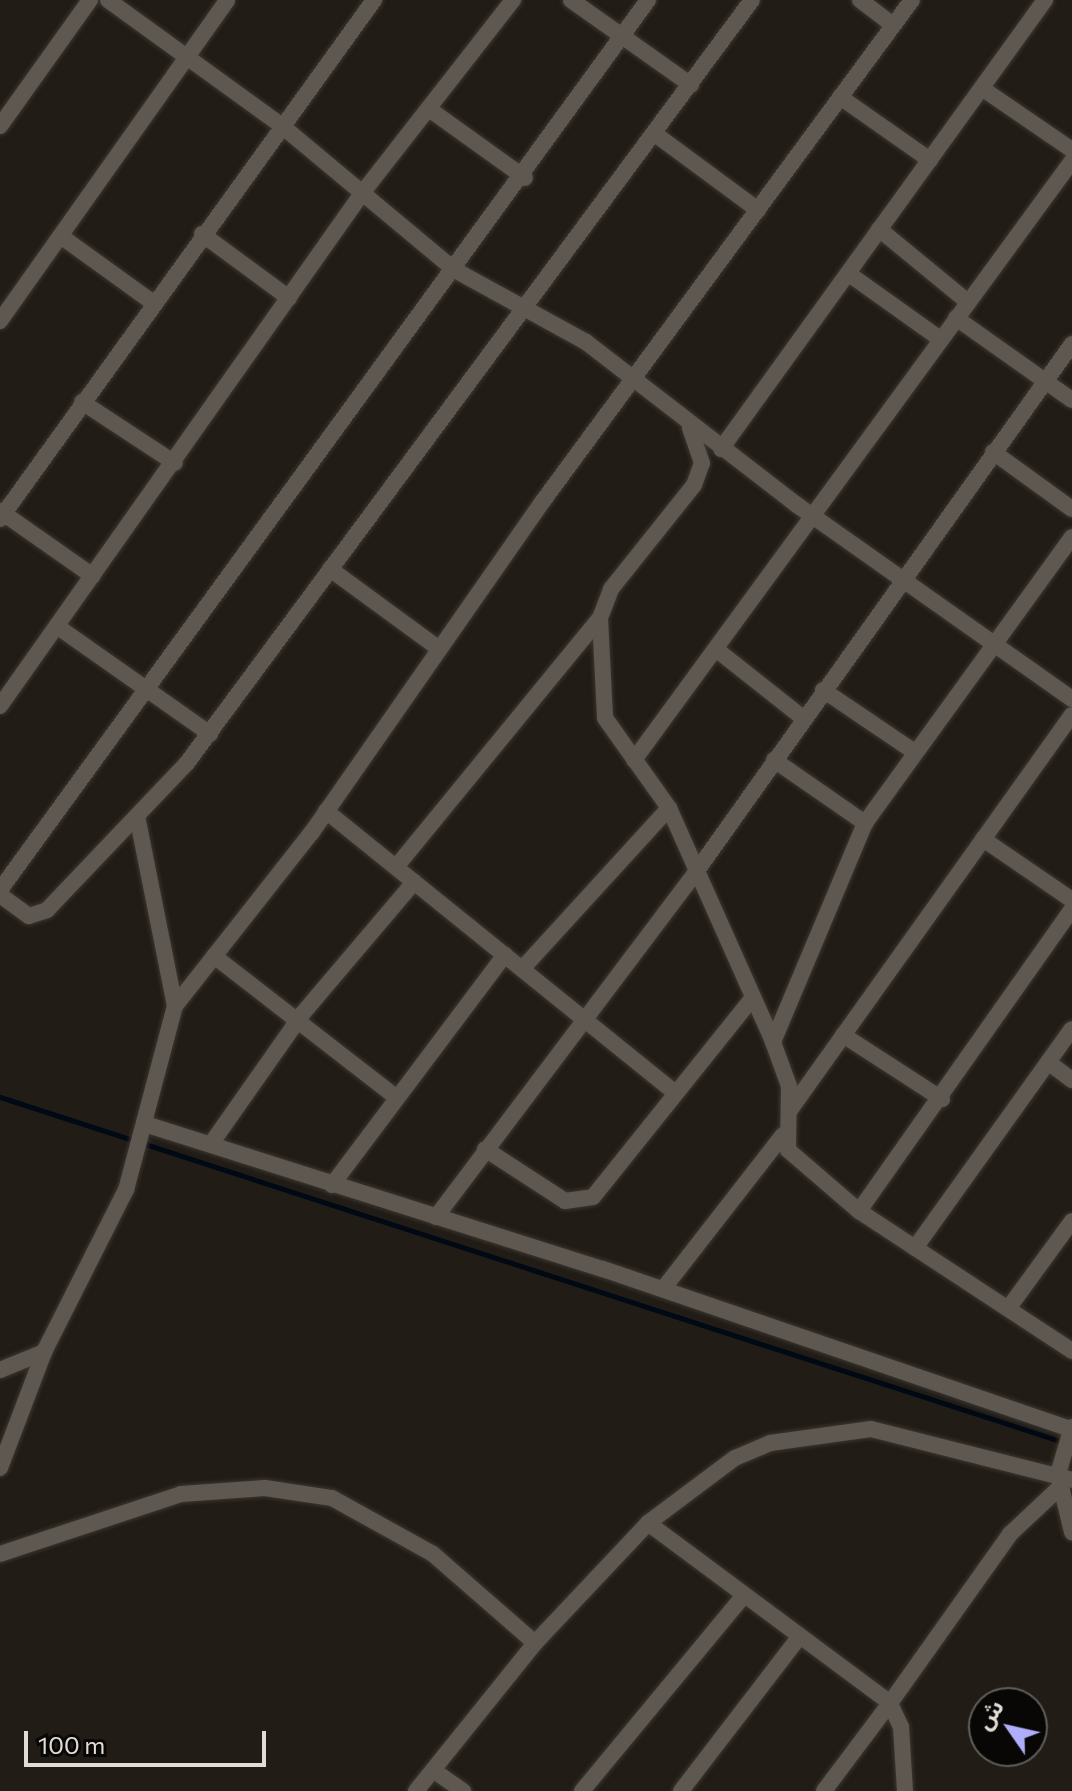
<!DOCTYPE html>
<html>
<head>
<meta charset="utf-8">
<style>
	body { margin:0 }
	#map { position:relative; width:1072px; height:1791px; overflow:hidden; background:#211c15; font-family:Commissioner,"Noto Sans Arabic",sans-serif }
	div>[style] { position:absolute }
	.stream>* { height:5px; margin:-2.5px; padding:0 2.5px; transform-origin:2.5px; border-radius:2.5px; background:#000914 }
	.roads { filter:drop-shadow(0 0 2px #3a3632) drop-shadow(0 0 2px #3a3632) }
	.minor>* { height:16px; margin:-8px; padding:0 8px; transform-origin:8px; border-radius:8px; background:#5f5850 }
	span { translate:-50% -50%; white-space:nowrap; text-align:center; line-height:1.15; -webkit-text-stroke:8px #090705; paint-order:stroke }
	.north { position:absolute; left:968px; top:1687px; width:80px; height:80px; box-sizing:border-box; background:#090705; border:2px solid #5f5c59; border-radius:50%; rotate:304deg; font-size:22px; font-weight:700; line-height:32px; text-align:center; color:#e0dcd7 }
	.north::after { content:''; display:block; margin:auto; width:28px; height:36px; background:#aeaefb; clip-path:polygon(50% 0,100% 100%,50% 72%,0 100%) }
	.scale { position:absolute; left:24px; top:1731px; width:242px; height:36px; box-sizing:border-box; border:4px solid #e0dcd7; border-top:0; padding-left:10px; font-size:24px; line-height:28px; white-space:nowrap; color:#e0dcd7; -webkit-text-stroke:6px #090705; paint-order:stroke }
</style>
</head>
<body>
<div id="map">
	<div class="stream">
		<div style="left:0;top:1097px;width:1118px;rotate:17.98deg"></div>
	</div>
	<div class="roads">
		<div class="minor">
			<div style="left:108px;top:0;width:215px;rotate:35.9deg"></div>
			<div style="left:282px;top:126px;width:225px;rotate:39.8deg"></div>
			<div style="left:455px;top:270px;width:149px;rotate:28.8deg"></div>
			<div style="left:586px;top:342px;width:267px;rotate:37.7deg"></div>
			<div style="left:797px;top:505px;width:337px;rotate:35.2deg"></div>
			<div style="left:571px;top:0;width:147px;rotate:35.3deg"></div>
			<div style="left:860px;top:0;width:41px;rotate:37.1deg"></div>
			<div style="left:983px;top:89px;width:108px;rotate:34.4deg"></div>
			<div style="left:840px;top:97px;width:110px;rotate:35deg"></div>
			<div style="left:429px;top:109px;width:118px;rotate:35.7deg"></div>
			<div style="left:0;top:126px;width:155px;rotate:-54.5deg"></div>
			<div style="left:655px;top:134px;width:128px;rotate:36.4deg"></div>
			<div style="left:879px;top:229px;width:115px;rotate:39.4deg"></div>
			<div style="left:202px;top:234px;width:108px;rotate:36.3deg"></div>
			<div style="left:62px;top:237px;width:111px;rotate:35.8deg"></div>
			<div style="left:849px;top:274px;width:112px;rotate:35.5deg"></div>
			<div style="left:956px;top:318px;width:142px;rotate:35.3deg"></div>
			<div style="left:0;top:321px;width:393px;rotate:-54.7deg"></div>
			<div style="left:82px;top:402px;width:111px;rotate:33.3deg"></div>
			<div style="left:721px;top:449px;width:554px;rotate:-54.19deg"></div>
			<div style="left:993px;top:452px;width:97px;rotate:35.8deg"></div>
			<div style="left:0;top:511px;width:113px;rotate:35deg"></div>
			<div style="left:0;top:519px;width:640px;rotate:-54.22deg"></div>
			<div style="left:330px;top:569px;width:134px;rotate:36.2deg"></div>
			<div style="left:600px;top:618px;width:100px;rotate:87.1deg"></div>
			<div style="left:605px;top:718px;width:110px;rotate:54.6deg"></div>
			<div style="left:669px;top:808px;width:256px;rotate:66deg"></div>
			<div style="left:773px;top:1042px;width:47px;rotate:70deg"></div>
			<div style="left:789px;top:1086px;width:64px;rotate:90.9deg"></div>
			<div style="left:788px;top:1150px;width:94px;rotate:40.7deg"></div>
			<div style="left:859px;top:1211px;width:255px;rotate:33.3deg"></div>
			<div style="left:58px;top:627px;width:186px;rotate:35.1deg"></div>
			<div style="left:717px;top:650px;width:110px;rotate:38.3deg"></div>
			<div style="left:823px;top:690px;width:109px;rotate:34.1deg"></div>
			<div style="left:0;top:706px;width:629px;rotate:-54.77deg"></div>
			<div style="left:363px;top:192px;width:244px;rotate:-52deg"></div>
			<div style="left:634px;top:760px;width:742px;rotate:-53.83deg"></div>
			<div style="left:774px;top:760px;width:111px;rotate:34.7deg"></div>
			<div style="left:326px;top:811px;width:449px;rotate:38.9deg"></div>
			<div style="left:983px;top:839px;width:108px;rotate:34.4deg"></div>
			<div style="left:396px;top:867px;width:322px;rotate:-50.7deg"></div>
			<div style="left:600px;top:618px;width:31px;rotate:-69deg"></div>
			<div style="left:611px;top:589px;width:133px;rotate:-51.4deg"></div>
			<div style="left:694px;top:485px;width:23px;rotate:-70deg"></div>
			<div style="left:702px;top:463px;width:37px;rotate:-109deg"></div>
			<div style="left:0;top:890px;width:1101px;rotate:-53.94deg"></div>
			<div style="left:0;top:895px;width:36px;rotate:36deg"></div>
			<div style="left:29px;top:916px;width:19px;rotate:-18deg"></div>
			<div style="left:47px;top:910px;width:203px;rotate:-46.4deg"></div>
			<div style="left:187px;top:763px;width:949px;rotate:-53.48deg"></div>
			<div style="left:214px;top:956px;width:230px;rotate:37.8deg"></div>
			<div style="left:522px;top:969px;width:218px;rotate:-47.6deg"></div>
			<div style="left:175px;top:1006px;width:221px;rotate:-51.8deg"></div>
			<div style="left:312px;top:832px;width:404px;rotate:-55.1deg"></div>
			<div style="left:543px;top:501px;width:622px;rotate:-53.63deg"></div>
			<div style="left:843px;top:1035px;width:118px;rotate:32.9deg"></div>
			<div style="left:773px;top:1042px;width:238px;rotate:-67.2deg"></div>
			<div style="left:865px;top:823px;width:353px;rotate:-54.1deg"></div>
			<div style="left:1048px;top:1062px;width:30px;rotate:37deg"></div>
			<div style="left:790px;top:1110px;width:485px;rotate:-54.5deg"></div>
			<div style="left:145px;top:1124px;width:480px;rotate:17.6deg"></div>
			<div style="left:603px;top:1269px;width:496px;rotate:18.9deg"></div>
			<div style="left:213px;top:1141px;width:156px;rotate:-54.9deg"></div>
			<div style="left:303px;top:1013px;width:172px;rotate:-49.7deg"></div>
			<div style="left:485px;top:1149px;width:95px;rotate:33deg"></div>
			<div style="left:565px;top:1201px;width:28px;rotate:-8deg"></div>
			<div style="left:593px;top:1197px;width:256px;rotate:-51.3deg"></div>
			<div style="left:332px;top:1185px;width:288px;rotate:-53.1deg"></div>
			<div style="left:859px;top:1211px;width:370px;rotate:-54.8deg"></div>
			<div style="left:436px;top:1217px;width:432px;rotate:-53deg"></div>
			<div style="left:696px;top:872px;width:648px;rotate:-54.54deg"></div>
			<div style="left:915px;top:1248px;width:269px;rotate:-54.4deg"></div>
			<div style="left:663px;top:1289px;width:195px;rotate:-52.1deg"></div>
			<div style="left:1010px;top:1306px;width:105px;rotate:-53.9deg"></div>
			<div style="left:0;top:1370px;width:48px;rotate:-22.2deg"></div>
			<div style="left:1072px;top:1427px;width:49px;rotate:106.6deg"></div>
			<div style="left:1058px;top:1474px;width:60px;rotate:76.4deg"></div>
			<div style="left:0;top:1468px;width:124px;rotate:-69.2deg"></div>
			<div style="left:44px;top:1352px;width:182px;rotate:-63.2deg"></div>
			<div style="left:126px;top:1190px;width:190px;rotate:-75.1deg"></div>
			<div style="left:175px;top:1006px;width:190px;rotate:-101.3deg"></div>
			<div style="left:648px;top:1523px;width:302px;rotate:36.6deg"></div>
			<div style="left:890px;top:1703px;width:110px;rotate:126.9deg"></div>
			<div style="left:0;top:1554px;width:191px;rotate:-18.3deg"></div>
			<div style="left:181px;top:1494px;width:84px;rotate:-4.1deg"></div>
			<div style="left:265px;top:1488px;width:68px;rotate:8.5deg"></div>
			<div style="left:332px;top:1498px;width:115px;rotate:29deg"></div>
			<div style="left:433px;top:1554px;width:135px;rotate:41.1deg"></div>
			<div style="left:433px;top:1770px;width:37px;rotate:35deg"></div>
			<div style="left:416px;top:1791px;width:190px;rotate:-51.2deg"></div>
			<div style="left:535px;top:1643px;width:165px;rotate:-46.7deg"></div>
			<div style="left:648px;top:1523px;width:109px;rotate:-36.8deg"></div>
			<div style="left:735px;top:1458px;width:38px;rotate:-23deg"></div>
			<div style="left:770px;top:1443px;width:102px;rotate:-7.9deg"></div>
			<div style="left:871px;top:1429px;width:207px;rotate:14.2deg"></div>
			<div style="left:582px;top:1791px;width:254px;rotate:-50.4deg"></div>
			<div style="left:681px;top:1791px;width:195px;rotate:-52.5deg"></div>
			<div style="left:905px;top:1791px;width:64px;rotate:-93.6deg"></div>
			<div style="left:901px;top:1727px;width:26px;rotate:-115deg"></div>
			<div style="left:890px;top:1703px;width:207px;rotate:-54.6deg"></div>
			<div style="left:1010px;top:1534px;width:66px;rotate:-43.2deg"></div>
		</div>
	</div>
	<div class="north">ش</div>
	<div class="scale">100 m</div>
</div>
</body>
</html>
